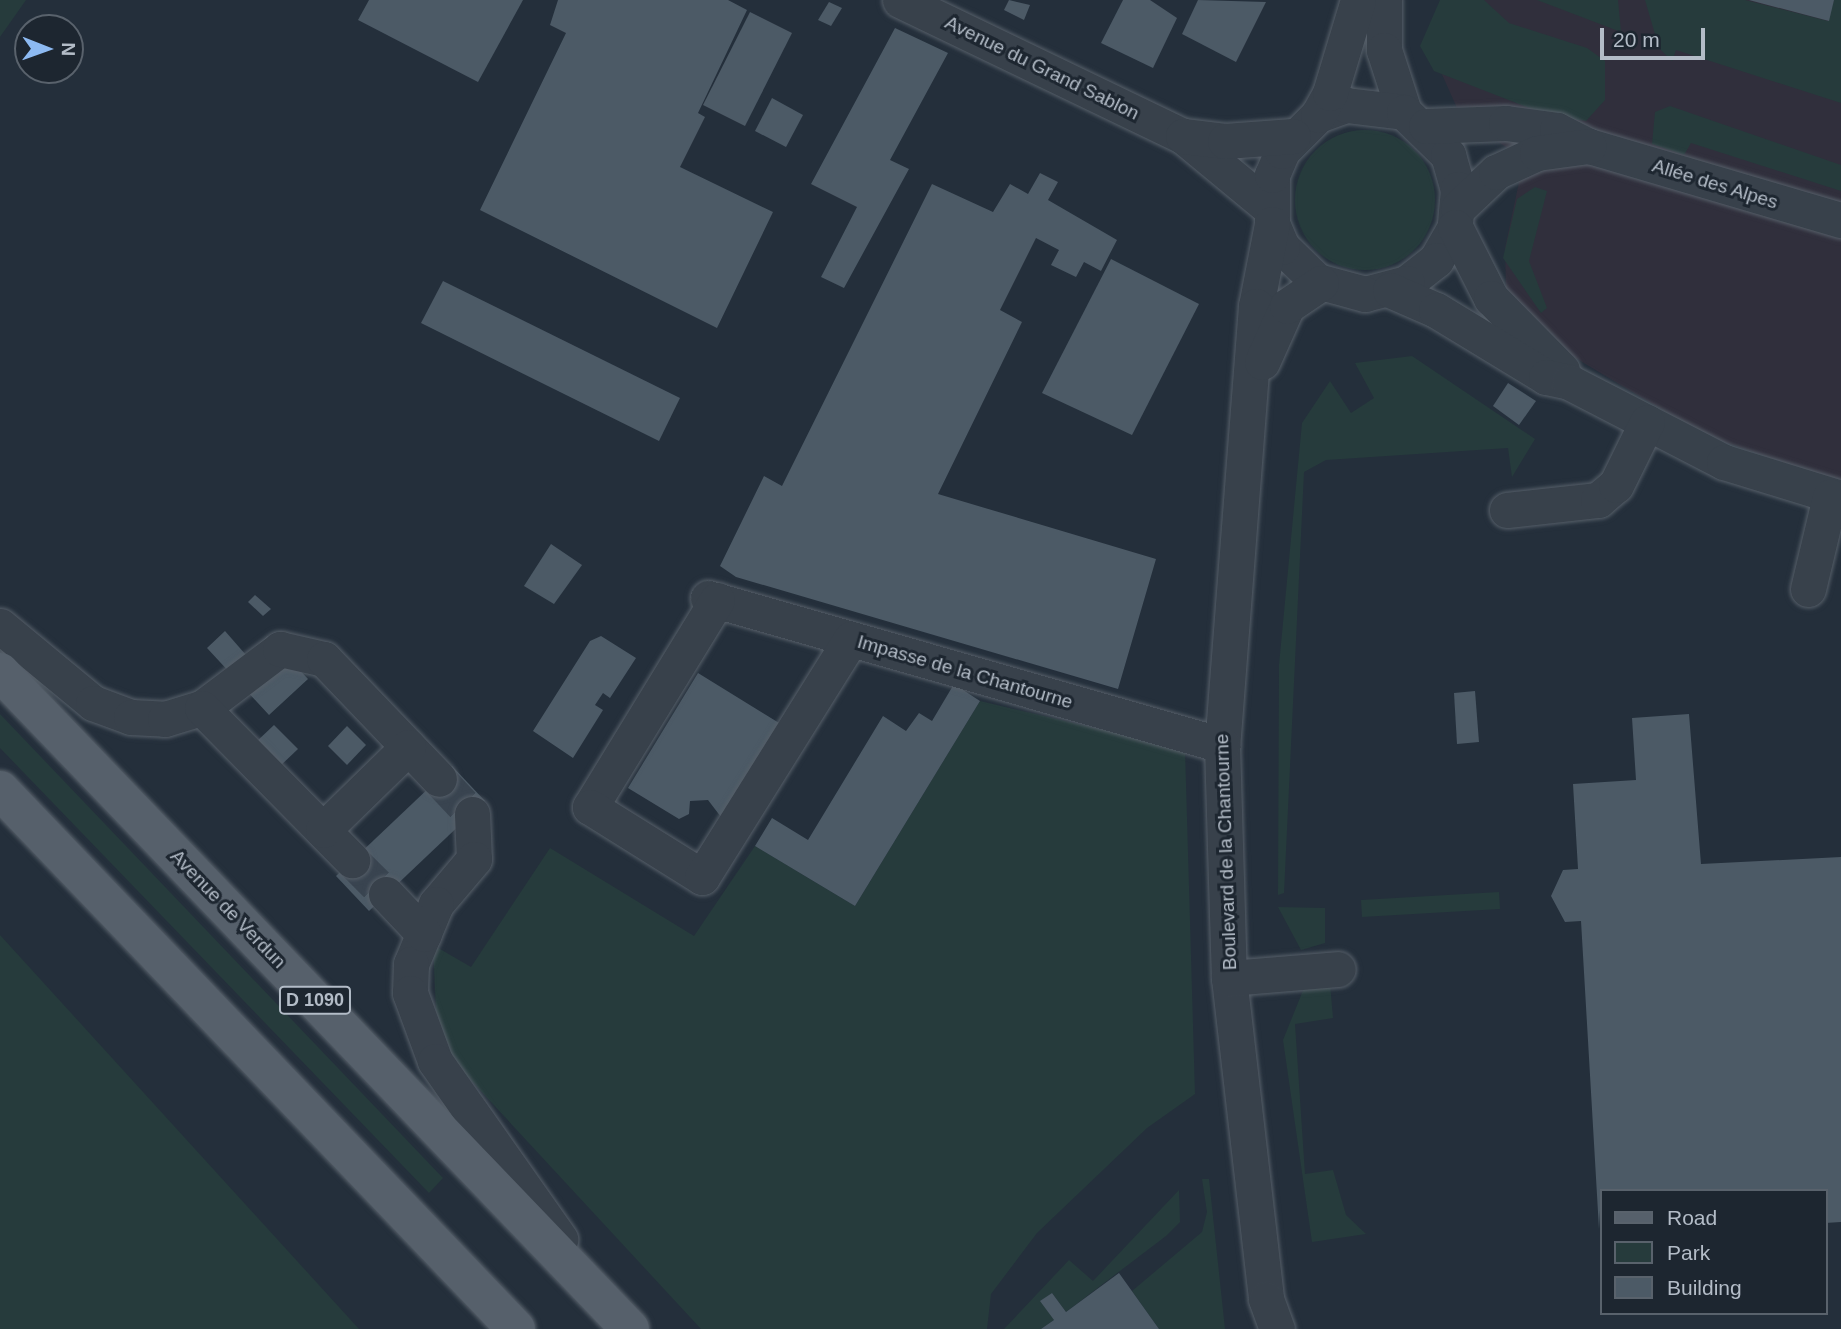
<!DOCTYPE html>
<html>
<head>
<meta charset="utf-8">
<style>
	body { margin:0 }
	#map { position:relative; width:1841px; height:1329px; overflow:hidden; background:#242f3b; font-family:Helvetica,sans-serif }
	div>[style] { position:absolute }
	.medical>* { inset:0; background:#302f3c }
	.green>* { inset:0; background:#263b3c }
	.round { border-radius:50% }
	.building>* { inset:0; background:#4c5a66 }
	.minor-tunnel>* { height:35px; margin-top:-17.5px; transform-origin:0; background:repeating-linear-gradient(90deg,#394450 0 35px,transparent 0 53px) }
	.roads { filter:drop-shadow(0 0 2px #565f69) drop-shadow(0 0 2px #565f69) }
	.minor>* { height:35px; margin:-17.5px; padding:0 17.5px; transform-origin:17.5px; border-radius:17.5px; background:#38414b }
	.major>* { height:38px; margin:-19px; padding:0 19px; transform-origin:19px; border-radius:19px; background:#56606b }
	span { translate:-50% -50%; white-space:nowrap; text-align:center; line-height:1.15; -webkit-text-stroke:6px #1d2630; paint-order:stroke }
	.shield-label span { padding:2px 5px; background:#1d2630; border:2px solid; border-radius:5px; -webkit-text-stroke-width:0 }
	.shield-label { font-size:18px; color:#b3bcc7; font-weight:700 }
	.street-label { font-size:19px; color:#b3bcc7 }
	.legend { position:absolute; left:1600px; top:1189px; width:228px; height:126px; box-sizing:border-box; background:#1d2630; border:2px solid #59626c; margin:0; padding:9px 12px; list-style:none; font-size:21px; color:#b3bcc7 }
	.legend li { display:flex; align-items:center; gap:14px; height:35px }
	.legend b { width:35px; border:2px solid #59626c }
	.north { position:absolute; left:14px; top:14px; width:70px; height:70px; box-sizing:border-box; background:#1d2630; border:2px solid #59626c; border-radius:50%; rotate:91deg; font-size:19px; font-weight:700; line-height:28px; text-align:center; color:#b3bcc7 }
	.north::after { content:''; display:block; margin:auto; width:24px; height:32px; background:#8dbaf2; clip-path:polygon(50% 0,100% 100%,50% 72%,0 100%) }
	.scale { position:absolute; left:1600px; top:28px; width:105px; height:32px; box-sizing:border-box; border:4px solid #b3bcc7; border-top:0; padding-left:9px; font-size:21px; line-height:24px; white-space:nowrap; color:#b3bcc7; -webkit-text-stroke:5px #1d2630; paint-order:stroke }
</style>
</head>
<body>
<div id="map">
	<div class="medical">
		<div style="clip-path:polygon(1454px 0,1841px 0,1841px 482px,1706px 436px,1547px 341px,1506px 289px,1505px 248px,1519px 182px,1509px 149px,1461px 117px,1432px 52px)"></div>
	</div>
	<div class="green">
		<div style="clip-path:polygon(0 0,26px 0,0 37px)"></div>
		<div style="clip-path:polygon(1440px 0,1484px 0,1509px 23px,1587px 48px,1605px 61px,1605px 100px,1586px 121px,1550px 116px,1434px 71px,1420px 46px)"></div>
		<div style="clip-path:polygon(1537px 0,1618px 0,1621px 32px)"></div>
		<div style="clip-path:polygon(1645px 0,1745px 0,1828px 21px,1834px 0,1841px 0,1841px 103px,1676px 50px,1672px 61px,1659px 48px)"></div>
		<div style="clip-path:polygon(1670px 106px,1841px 165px,1841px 191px,1691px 143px,1684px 155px,1652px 144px,1655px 112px)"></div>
		<div class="round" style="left:1295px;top:130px;width:140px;height:140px"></div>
		<div style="clip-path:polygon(1535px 187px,1547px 191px,1529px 261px,1547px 308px,1541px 313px,1503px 258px,1517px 199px)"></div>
		<div style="clip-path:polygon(1412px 356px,1535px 439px,1512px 477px,1508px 448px,1326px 460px,1304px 472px,1284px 893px,1278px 895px,1279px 665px,1302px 423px,1330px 381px,1351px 413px,1374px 398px,1355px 363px)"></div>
		<div style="clip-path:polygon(980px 701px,1185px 749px,1195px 1094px,1147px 1128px,1037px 1233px,991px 1294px,987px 1329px,701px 1329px,453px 1061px,436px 1011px,433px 945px,471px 967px,550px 848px,694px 936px,755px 846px,855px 906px)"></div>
		<div style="clip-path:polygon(0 714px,443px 1178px,429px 1193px,0 748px)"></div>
		<div style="clip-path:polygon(1499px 892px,1500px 909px,1362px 917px,1361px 900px)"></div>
		<div style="clip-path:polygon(1278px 907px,1325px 908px,1325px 943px,1301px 950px)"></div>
		<div style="clip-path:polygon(0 935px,359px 1329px,0 1329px)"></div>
		<div style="clip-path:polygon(1306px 983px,1330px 983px,1333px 1018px,1295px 1024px,1305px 1174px,1333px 1170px,1346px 1215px,1366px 1234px,1312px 1242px,1283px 1040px)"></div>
		<div style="clip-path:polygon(1202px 1179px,1209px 1179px,1225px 1329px,1159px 1329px,1132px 1291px,1202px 1232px,1207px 1212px)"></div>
		<div style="clip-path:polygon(1179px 1190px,1180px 1222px,1166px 1236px,1066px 1312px,1052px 1293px,1041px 1301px,1054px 1320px,1041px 1329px,1004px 1329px,1069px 1260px,1093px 1281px)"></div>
	</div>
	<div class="building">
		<div style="clip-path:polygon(369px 0,523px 0,478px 82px,358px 20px)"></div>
		<div style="clip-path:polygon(558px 0,728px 0,747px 10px,698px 113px,705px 117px,680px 167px,773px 212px,717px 328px,480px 210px,566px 33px,550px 25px)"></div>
		<div style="clip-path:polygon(1009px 0,1030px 5px,1024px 20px,1004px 10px)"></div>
		<div style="clip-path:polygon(1123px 0,1150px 0,1177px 18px,1153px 68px,1101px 43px)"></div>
		<div style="clip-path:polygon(1198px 0,1266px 2px,1236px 62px,1182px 34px)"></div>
		<div style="clip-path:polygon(1749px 0,1834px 0,1829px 21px)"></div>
		<div style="clip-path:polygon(829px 2px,842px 8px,831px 26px,818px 20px)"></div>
		<div style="clip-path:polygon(750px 12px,792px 33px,745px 126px,703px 105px)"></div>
		<div style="clip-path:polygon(895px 28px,948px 53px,890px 160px,909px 169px,844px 288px,821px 277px,857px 207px,811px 184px)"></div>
		<div style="clip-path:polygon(772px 98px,803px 115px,786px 147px,755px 131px)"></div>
		<div style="clip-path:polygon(1040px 173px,1058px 182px,1048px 200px,1117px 240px,1101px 271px,1084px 262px,1076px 277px,1051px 265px,1059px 250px,1036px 238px,1000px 310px,1022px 322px,938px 494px,1156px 559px,1118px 689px,736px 577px,720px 566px,764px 476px,782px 486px,932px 184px,993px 212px,1010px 184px,1028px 194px)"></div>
		<div style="clip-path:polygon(1111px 259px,1199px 304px,1132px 435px,1042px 393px)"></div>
		<div style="clip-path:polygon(443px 281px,680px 398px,659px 441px,421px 323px)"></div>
		<div style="clip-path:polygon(1508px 383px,1536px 401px,1519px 425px,1493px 406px)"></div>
		<div style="clip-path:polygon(551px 544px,582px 565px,554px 604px,524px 586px)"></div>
		<div style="clip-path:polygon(255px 595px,271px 609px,263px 616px,248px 602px)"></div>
		<div style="clip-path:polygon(225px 631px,246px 655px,268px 636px,308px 679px,269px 715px,207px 648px)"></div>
		<div style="clip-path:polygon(601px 636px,636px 658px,610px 698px,603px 693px,595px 705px,603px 710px,573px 758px,533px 731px,590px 641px)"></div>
		<div style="clip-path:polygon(698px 673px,784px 726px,721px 817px,708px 800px,690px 801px,689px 814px,679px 819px,628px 788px)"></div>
		<div style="clip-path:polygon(954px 684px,980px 701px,855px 906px,755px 846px,772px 818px,808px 840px,883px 716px,906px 731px,919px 713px,932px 721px)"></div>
		<div style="clip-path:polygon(1475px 691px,1479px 742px,1457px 744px,1454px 693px)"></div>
		<div style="clip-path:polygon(1689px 714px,1701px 864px,1841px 857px,1841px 1222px,1825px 1223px,1825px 1191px,1601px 1191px,1599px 1229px,1581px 921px,1565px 922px,1551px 896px,1563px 870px,1578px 869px,1573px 784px,1636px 780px,1632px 718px)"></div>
		<div style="clip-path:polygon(274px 725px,298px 749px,278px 768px,255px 743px)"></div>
		<div style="clip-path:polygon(347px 726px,366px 745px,347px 765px,328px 746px)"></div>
		<div style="clip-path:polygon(452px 766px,485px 801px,369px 911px,336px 876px)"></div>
		<div style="clip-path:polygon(1119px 1273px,1159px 1329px,1041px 1329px,1054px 1320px,1040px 1301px,1052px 1293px,1066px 1312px)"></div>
	</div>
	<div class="minor-tunnel">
		<div style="left:439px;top:779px;width:48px;rotate:46.7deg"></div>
		<div style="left:352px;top:860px;width:48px;rotate:45deg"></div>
	</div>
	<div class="roads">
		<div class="minor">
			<div style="left:900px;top:0;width:314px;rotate:25.7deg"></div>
			<div style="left:1183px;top:136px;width:113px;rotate:39.6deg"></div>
			<div style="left:1384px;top:0;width:50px;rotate:90deg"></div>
			<div style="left:1384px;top:50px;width:65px;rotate:72.1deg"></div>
			<div style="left:1318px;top:115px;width:30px;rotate:-20deg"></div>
			<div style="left:1346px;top:105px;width:58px;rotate:6.9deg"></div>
			<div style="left:1404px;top:112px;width:62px;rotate:44.3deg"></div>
			<div style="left:1448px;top:155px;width:35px;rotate:74deg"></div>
			<div style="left:1458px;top:189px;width:38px;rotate:95deg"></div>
			<div style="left:1455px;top:227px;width:38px;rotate:120deg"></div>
			<div style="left:1436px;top:260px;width:37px;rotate:142deg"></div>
			<div style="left:1407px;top:283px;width:43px;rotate:165.3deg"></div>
			<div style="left:1365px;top:294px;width:50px;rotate:-164.8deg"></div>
			<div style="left:1317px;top:281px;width:49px;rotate:-135.8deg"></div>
			<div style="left:1282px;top:247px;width:25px;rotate:-113deg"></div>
			<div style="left:1272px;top:224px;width:49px;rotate:-90deg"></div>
			<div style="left:1272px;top:175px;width:26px;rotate:-67deg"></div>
			<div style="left:1282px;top:151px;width:51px;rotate:-45deg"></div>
			<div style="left:1318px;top:115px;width:25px;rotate:-61deg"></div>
			<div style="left:1330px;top:93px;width:97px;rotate:-73.2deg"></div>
			<div style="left:1426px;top:126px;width:80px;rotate:-2.1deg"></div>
			<div style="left:1506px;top:123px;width:51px;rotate:7.8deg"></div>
			<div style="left:1557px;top:130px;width:36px;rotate:27deg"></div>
			<div style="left:1589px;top:146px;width:263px;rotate:16.4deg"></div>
			<div style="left:1183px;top:136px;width:42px;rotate:6.8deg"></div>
			<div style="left:1225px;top:141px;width:68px;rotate:-4.2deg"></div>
			<div style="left:1458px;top:208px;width:52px;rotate:-43.5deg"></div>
			<div style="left:1496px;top:172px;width:45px;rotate:-24.9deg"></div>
			<div style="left:1537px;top:153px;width:52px;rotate:-7.7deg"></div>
			<div style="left:1272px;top:224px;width:84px;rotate:101deg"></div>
			<div style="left:1256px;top:306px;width:440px;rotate:94.4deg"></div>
			<div style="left:1222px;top:745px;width:233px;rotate:88.3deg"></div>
			<div style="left:1229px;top:978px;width:323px;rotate:83.4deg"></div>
			<div style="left:1266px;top:1299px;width:32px;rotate:70deg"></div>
			<div style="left:1455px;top:227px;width:80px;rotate:63.1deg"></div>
			<div style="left:1491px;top:298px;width:101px;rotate:45.4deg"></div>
			<div style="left:1390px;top:290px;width:50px;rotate:23.5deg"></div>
			<div style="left:1436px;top:310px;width:129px;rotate:31.3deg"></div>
			<div style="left:1546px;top:377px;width:24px;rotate:12deg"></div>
			<div style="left:1569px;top:382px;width:174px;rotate:27.3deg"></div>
			<div style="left:1724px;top:462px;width:122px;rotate:17.1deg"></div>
			<div style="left:1262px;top:362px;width:61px;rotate:-65.9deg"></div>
			<div style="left:1287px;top:306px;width:41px;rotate:-34.1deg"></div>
			<div style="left:1507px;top:510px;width:92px;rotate:-6.3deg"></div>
			<div style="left:1598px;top:500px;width:23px;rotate:-40deg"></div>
			<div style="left:1616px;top:485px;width:70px;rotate:-63.8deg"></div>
			<div style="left:1808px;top:589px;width:95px;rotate:-76.6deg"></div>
			<div style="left:708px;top:598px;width:535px;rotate:15.96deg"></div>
			<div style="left:717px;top:600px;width:243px;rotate:121.5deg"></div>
			<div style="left:590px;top:807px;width:132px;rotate:32deg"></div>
			<div style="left:702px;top:877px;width:281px;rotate:-58deg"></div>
			<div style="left:0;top:626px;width:121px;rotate:39.6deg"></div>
			<div style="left:93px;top:703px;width:40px;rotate:20.2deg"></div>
			<div style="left:131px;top:717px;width:34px;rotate:3deg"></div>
			<div style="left:165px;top:719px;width:39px;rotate:-17deg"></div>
			<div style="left:202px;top:708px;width:98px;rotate:-37.1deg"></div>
			<div style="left:280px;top:649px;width:45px;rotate:12.8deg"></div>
			<div style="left:324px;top:659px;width:166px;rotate:46.2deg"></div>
			<div style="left:202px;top:708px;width:214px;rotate:45.4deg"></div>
			<div style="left:472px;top:814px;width:45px;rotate:87.5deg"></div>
			<div style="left:474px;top:859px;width:59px;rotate:130.2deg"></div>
			<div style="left:436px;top:904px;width:65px;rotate:112.6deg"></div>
			<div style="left:411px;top:964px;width:29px;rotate:92deg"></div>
			<div style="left:410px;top:993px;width:72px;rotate:69.8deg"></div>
			<div style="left:435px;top:1061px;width:218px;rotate:54.9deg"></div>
			<div style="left:323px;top:830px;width:119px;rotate:-44.3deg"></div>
			<div style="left:386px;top:894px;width:55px;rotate:46.5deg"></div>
			<div style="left:1229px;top:978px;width:109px;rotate:-4.7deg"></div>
		</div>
		<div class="major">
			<div style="left:0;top:672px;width:910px;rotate:46.2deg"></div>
			<div style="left:0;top:790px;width:746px;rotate:46.25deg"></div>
		</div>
	</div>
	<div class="shield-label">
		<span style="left:315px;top:1000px">D 1090</span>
	</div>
	<div class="street-label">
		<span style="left:1042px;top:68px;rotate:26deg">Avenue du Grand Sablon</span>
		<span style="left:1715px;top:184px;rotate:17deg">Allée des Alpes</span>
		<span style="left:965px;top:672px;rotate:16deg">Impasse de la Chantourne</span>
		<span style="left:1226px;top:852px;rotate:-92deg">Boulevard de la Chantourne</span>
		<span style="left:228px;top:909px;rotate:46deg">Avenue de Verdun</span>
	</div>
	<ul class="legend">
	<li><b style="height:9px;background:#56606b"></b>Road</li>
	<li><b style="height:19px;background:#263b3c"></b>Park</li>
	<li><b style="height:19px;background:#4c5a66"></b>Building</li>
	</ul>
	<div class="north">N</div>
	<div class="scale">20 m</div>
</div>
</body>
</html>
